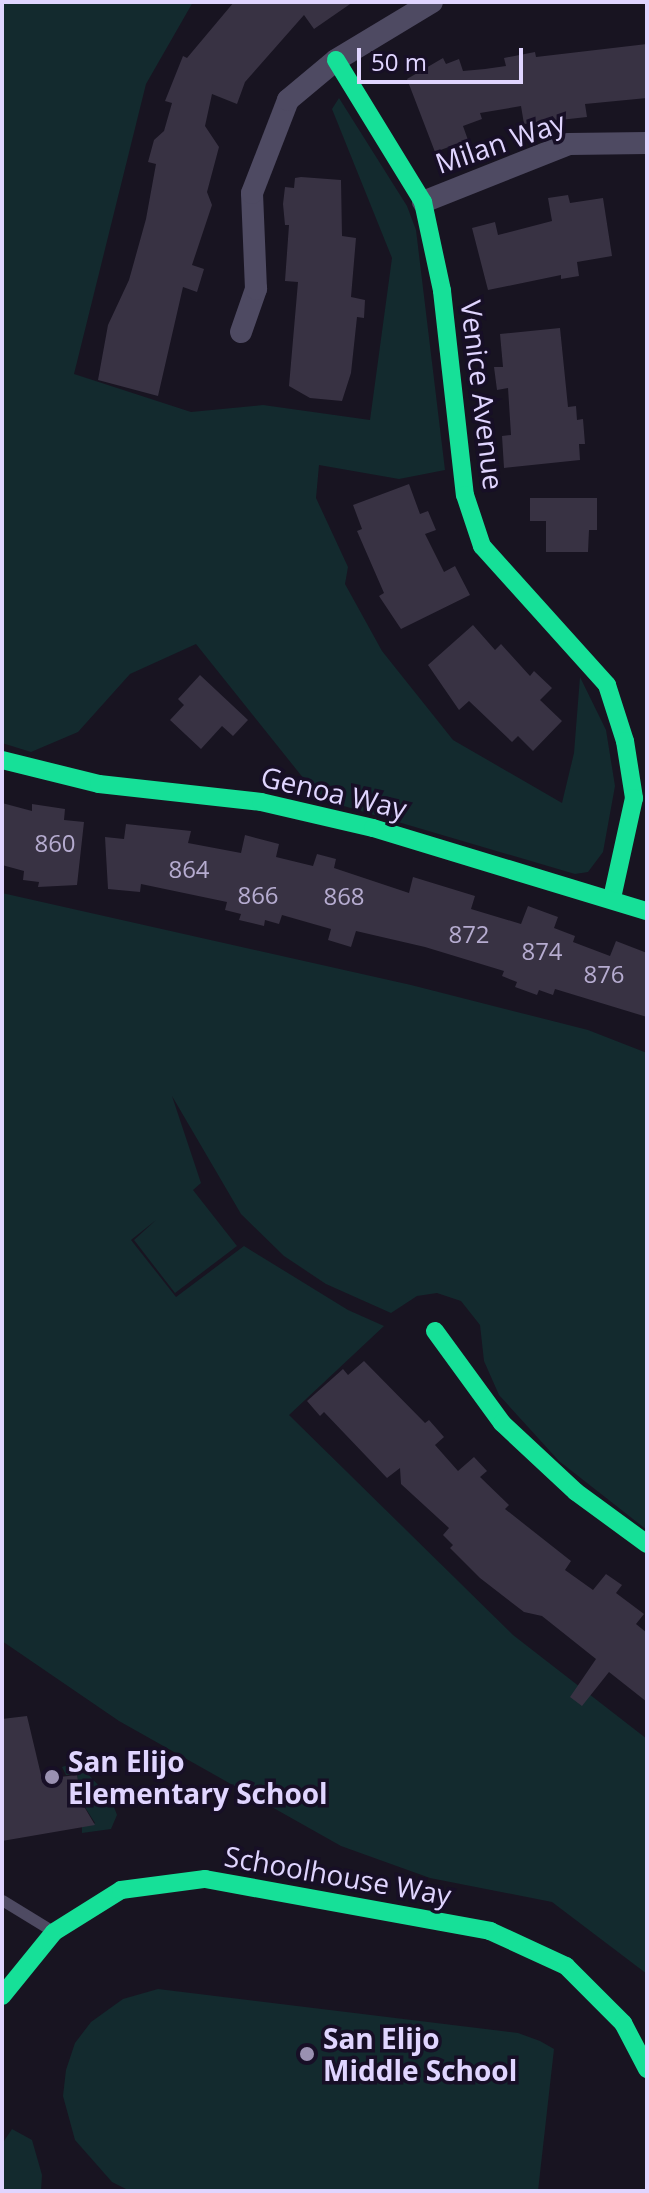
<!DOCTYPE html>
<html>
<head>
<meta charset="utf-8">
<style>
	body { margin:0 }
	#map { position:relative; width:649px; height:2193px; overflow:hidden; background:#181421; font-family:"Open Sans",sans-serif }
	div>[style] { position:absolute }
	.green>* { inset:0; background:#132a2e }
	.building>* { inset:0; background:#383243 }
	.lane>* { height:11px; margin:-5.5px; padding:0 5.5px; transform-origin:5.5px; border-radius:5.5px; background:#4e4a62 }
	.street>* { height:22px; margin:-11px; padding:0 11px; transform-origin:11px; border-radius:11px; background:#4e4a62 }
	.fast>* { height:18px; margin:-9px; padding:0 9px; transform-origin:9px; border-radius:9px; background:#16e098 }
	.dots>* { width:22px; height:22px; translate:-50% -50%; box-sizing:border-box; border:4px solid #170f26; border-radius:50% }
	span { translate:-50% -50%; white-space:nowrap; text-align:center; line-height:1.15; -webkit-text-stroke:7px #170f26; paint-order:stroke }
	.number-label { font-size:24px; color:#b6acd0 }
	.number-label span { -webkit-text-stroke-width:0 }
	.street-label { font-size:28px; color:#e0d5ff }
	.poi-label { font-size:28px; color:#e0d5ff; font-weight:700 }
	.left { translate:0 -50%; text-align:left }
	.frame { position:absolute; inset:0; border:4px solid #e0d5ff; pointer-events:none }
	.scale { position:absolute; left:357px; top:48px; width:166px; height:36px; box-sizing:border-box; border:4px solid #e0d5ff; border-top:0; padding-left:10px; font-size:24px; line-height:28px; white-space:nowrap; color:#e0d5ff; -webkit-text-stroke:6px #170f26; paint-order:stroke }
</style>
</head>
<body>
<div id="map">
	<div class="green">
		<div style="clip-path:polygon(2px 2px,193px 2px,146px 84px,74px 374px,191px 412px,263px 405px,370px 420px,392px 258px,332px 109px,339px 98px,407px 206px,416px 230px,445px 470px,399px 479px,319px 465px,316px 498px,348px 567px,345px 584px,382px 651px,453px 740px,562px 803px,574px 753px,580px 677px,606px 730px,615px 786px,603px 852px,588px 872px,575px 874px,320px 799px,196px 644px,130px 674px,78px 732px,31px 752px,2px 743px)"></div>
		<div style="clip-path:polygon(2px 893px,411px 985px,588px 1030px,647px 1053px,647px 1530px,559px 1461px,499px 1395px,484px 1361px,480px 1325px,461px 1301px,437px 1293px,417px 1296px,391px 1313px,326px 1284px,284px 1256px,241px 1214px,172px 1096px,201px 1183px,193px 1190px,237px 1246px,175px 1293px,134px 1240px,156px 1220px,131px 1240px,176px 1297px,244px 1246px,348px 1310px,384px 1326px,289px 1415px,513px 1635px,647px 1739px,647px 1974px,552px 1902px,430px 1878px,341px 1846px,119px 1721px,2px 1641px)"></div>
		<div style="clip-path:polygon(77px 1762px,111px 1799px,117px 1815px,111px 1829px,82px 1833px,82px 1827px,95px 1823px,81px 1801px,77px 1775px,66px 1775px,62px 1767px)"></div>
		<div style="clip-path:polygon(158px 1989px,518px 2033px,540px 2041px,554px 2049px,538px 2191px,130px 2191px,112px 2182px,75px 2140px,63px 2096px,66px 2070px,75px 2043px,91px 2022px,123px 1999px)"></div>
		<div style="clip-path:polygon(12px 2129px,32px 2140px,42px 2175px,41px 2191px,2px 2191px,2px 2144px)"></div>
	</div>
	<div class="building">
		<div style="clip-path:polygon(234px 2px,353px 2px,314px 29px,304px 15px,245px 82px,237px 104px,212px 94px,205px 126px,219px 147px,207px 192px,212px 205px,192px 265px,204px 269px,197px 292px,183px 287px,158px 396px,98px 380px,108px 325px,129px 280px,146px 219px,156px 164px,148px 162px,154px 140px,164px 131px,172px 103px,165px 101px,183px 56px,187px 58px)"></div>
		<div style="clip-path:polygon(647px 44px,647px 98px,585px 104px,587px 117px,524px 124px,521px 106px,480px 113px,482px 119px,463px 126px,468px 140px,435px 152px,407px 79px,443px 58px,446px 64px,459px 59px,463px 71px,485px 69px,506px 66px,504px 58px,535px 52px,536px 57px)"></div>
		<div style="clip-path:polygon(301px 177px,341px 180px,342px 236px,356px 238px,351px 297px,365px 300px,364px 318px,357px 317px,351px 373px,342px 401px,310px 398px,289px 386px,298px 282px,285px 281px,289px 225px,285px 225px,283px 204px,285px 187px,294px 188px,295px 178px)"></div>
		<div style="clip-path:polygon(568px 195px,570px 203px,603px 198px,612px 256px,577px 262px,579px 276px,561px 279px,561px 275px,488px 290px,472px 228px,495px 222px,498px 235px,552px 221px,548px 198px)"></div>
		<div style="clip-path:polygon(560px 328px,568px 407px,576px 406px,577px 420px,583px 419px,585px 444px,579px 444px,580px 460px,504px 468px,502px 436px,511px 435px,508px 388px,497px 390px,494px 367px,503px 367px,500px 334px)"></div>
		<div style="clip-path:polygon(409px 484px,420px 514px,428px 511px,436px 530px,425px 534px,444px 572px,455px 566px,470px 595px,401px 629px,379px 596px,384px 593px,357px 531px,362px 529px,353px 505px)"></div>
		<div style="clip-path:polygon(530px 498px,597px 498px,597px 530px,589px 530px,588px 552px,546px 552px,546px 521px,530px 521px)"></div>
		<div style="clip-path:polygon(473px 625px,495px 650px,501px 644px,530px 676px,534px 671px,552px 688px,540px 700px,562px 721px,533px 751px,518px 736px,512px 742px,469px 701px,459px 710px,428px 665px)"></div>
		<div style="clip-path:polygon(200px 675px,248px 720px,233px 736px,222px 726px,201px 749px,170px 720px,184px 705px,178px 699px)"></div>
		<div style="clip-path:polygon(2px 803px,32px 811px,32px 804px,65px 809px,64px 820px,84px 822px,77px 885px,38px 887px,39px 882px,23px 880px,24px 871px,2px 865px)"></div>
		<div style="clip-path:polygon(126px 824px,191px 831px,188px 843px,241px 853px,245px 835px,279px 844px,276px 857px,313px 866px,317px 854px,336px 859px,334px 868px,409px 893px,413px 877px,475px 896px,471px 909px,521px 924px,528px 906px,558px 917px,554px 928px,575px 936px,573px 942px,610px 956px,616px 941px,647px 953px,647px 1017px,555px 989px,553px 995px,539px 990px,537px 995px,515px 987px,517px 982px,502px 976px,504px 971px,425px 947px,356px 931px,351px 947px,328px 940px,331px 929px,282px 915px,279px 924px,265px 920px,264px 926px,239px 920px,241px 914px,225px 910px,227px 902px,141px 884px,140px 892px,108px 889px,105px 837px,124px 839px)"></div>
		<div style="clip-path:polygon(364px 1361px,425px 1423px,429px 1420px,444px 1437px,435px 1445px,458px 1471px,474px 1457px,487px 1471px,480px 1477px,509px 1505px,505px 1509px,571px 1561px,565px 1570px,593px 1590px,606px 1574px,622px 1585px,616px 1593px,644px 1614px,636px 1624px,647px 1633px,647px 1702px,609px 1672px,582px 1706px,570px 1697px,596px 1659px,542px 1616px,524px 1612px,480px 1578px,450px 1548px,453px 1545px,443px 1535px,449px 1528px,401px 1484px,400px 1468px,387px 1478px,324px 1412px,320px 1416px,307px 1401px,343px 1369px,348px 1375px)"></div>
		<div style="clip-path:polygon(27px 1716px,42px 1779px,77px 1775px,82px 1803px,95px 1825px,2px 1841px,2px 1719px)"></div>
	</div>
	<div class="lane">
		<div style="left:2px;top:1900px;width:57px;rotate:31.5deg"></div>
	</div>
	<div class="street">
		<div style="left:423px;top:202px;width:157px;rotate:-21.7deg"></div>
		<div style="left:569px;top:144px;width:78px;rotate:-0.7deg"></div>
		<div style="left:241px;top:332px;width:46px;rotate:-70.8deg"></div>
		<div style="left:256px;top:289px;width:96px;rotate:-92.4deg"></div>
		<div style="left:252px;top:193px;width:100px;rotate:-68.8deg"></div>
		<div style="left:288px;top:100px;width:62px;rotate:-39.8deg"></div>
		<div style="left:336px;top:60px;width:112px;rotate:-31.1deg"></div>
	</div>
	<div class="fast">
		<div style="left:336px;top:60px;width:167px;rotate:58.5deg"></div>
		<div style="left:423px;top:202px;width:91px;rotate:77.9deg"></div>
		<div style="left:442px;top:291px;width:205px;rotate:83.6deg"></div>
		<div style="left:465px;top:495px;width:54px;rotate:71.6deg"></div>
		<div style="left:482px;top:546px;width:187px;rotate:48deg"></div>
		<div style="left:607px;top:685px;width:59px;rotate:72.2deg"></div>
		<div style="left:625px;top:741px;width:58px;rotate:81deg"></div>
		<div style="left:634px;top:798px;width:102px;rotate:102.4deg"></div>
		<div style="left:2px;top:760px;width:100px;rotate:13.9deg"></div>
		<div style="left:99px;top:784px;width:163px;rotate:6.3deg"></div>
		<div style="left:261px;top:802px;width:115px;rotate:13.1deg"></div>
		<div style="left:373px;top:828px;width:286px;rotate:16.9deg"></div>
		<div style="left:435px;top:1331px;width:114px;rotate:53.9deg"></div>
		<div style="left:502px;top:1423px;width:101px;rotate:43deg"></div>
		<div style="left:576px;top:1492px;width:88px;rotate:36.2deg"></div>
		<div style="left:2px;top:1996px;width:82px;rotate:-50.9deg"></div>
		<div style="left:54px;top:1932px;width:79px;rotate:-32.1deg"></div>
		<div style="left:121px;top:1890px;width:85px;rotate:-7.5deg"></div>
		<div style="left:205px;top:1879px;width:290px;rotate:10.3deg"></div>
		<div style="left:490px;top:1931px;width:84px;rotate:24.7deg"></div>
		<div style="left:566px;top:1966px;width:81px;rotate:45deg"></div>
		<div style="left:623px;top:2023px;width:52px;rotate:62.4deg"></div>
	</div>
	<div class="dots">
		<div style="left:52px;top:1777px;background:#9a91b1"></div>
		<div style="left:307px;top:2054px;background:#9a91b1"></div>
	</div>
	<div class="number-label">
		<span style="left:55px;top:843px">860</span>
		<span style="left:189px;top:869px">864</span>
		<span style="left:258px;top:895px">866</span>
		<span style="left:344px;top:896px">868</span>
		<span style="left:469px;top:934px">872</span>
		<span style="left:542px;top:951px">874</span>
		<span style="left:604px;top:974px">876</span>
	</div>
	<div class="street-label">
		<span style="left:500px;top:142px;rotate:-19deg">Milan Way</span>
		<span style="left:483px;top:395px;rotate:83deg">Venice Avenue</span>
		<span style="left:334px;top:792px;rotate:13deg">Genoa Way</span>
		<span style="left:338px;top:1875px;rotate:10deg">Schoolhouse Way</span>
	</div>
	<div class="poi-label">
		<span class="left" style="left:68px;top:1777px">San Elijo<br>Elementary School</span>
		<span class="left" style="left:323px;top:2054px">San Elijo<br>Middle School</span>
	</div>
	<div class="frame"></div>
	<div class="scale">50 m</div>
</div>
</body>
</html>
